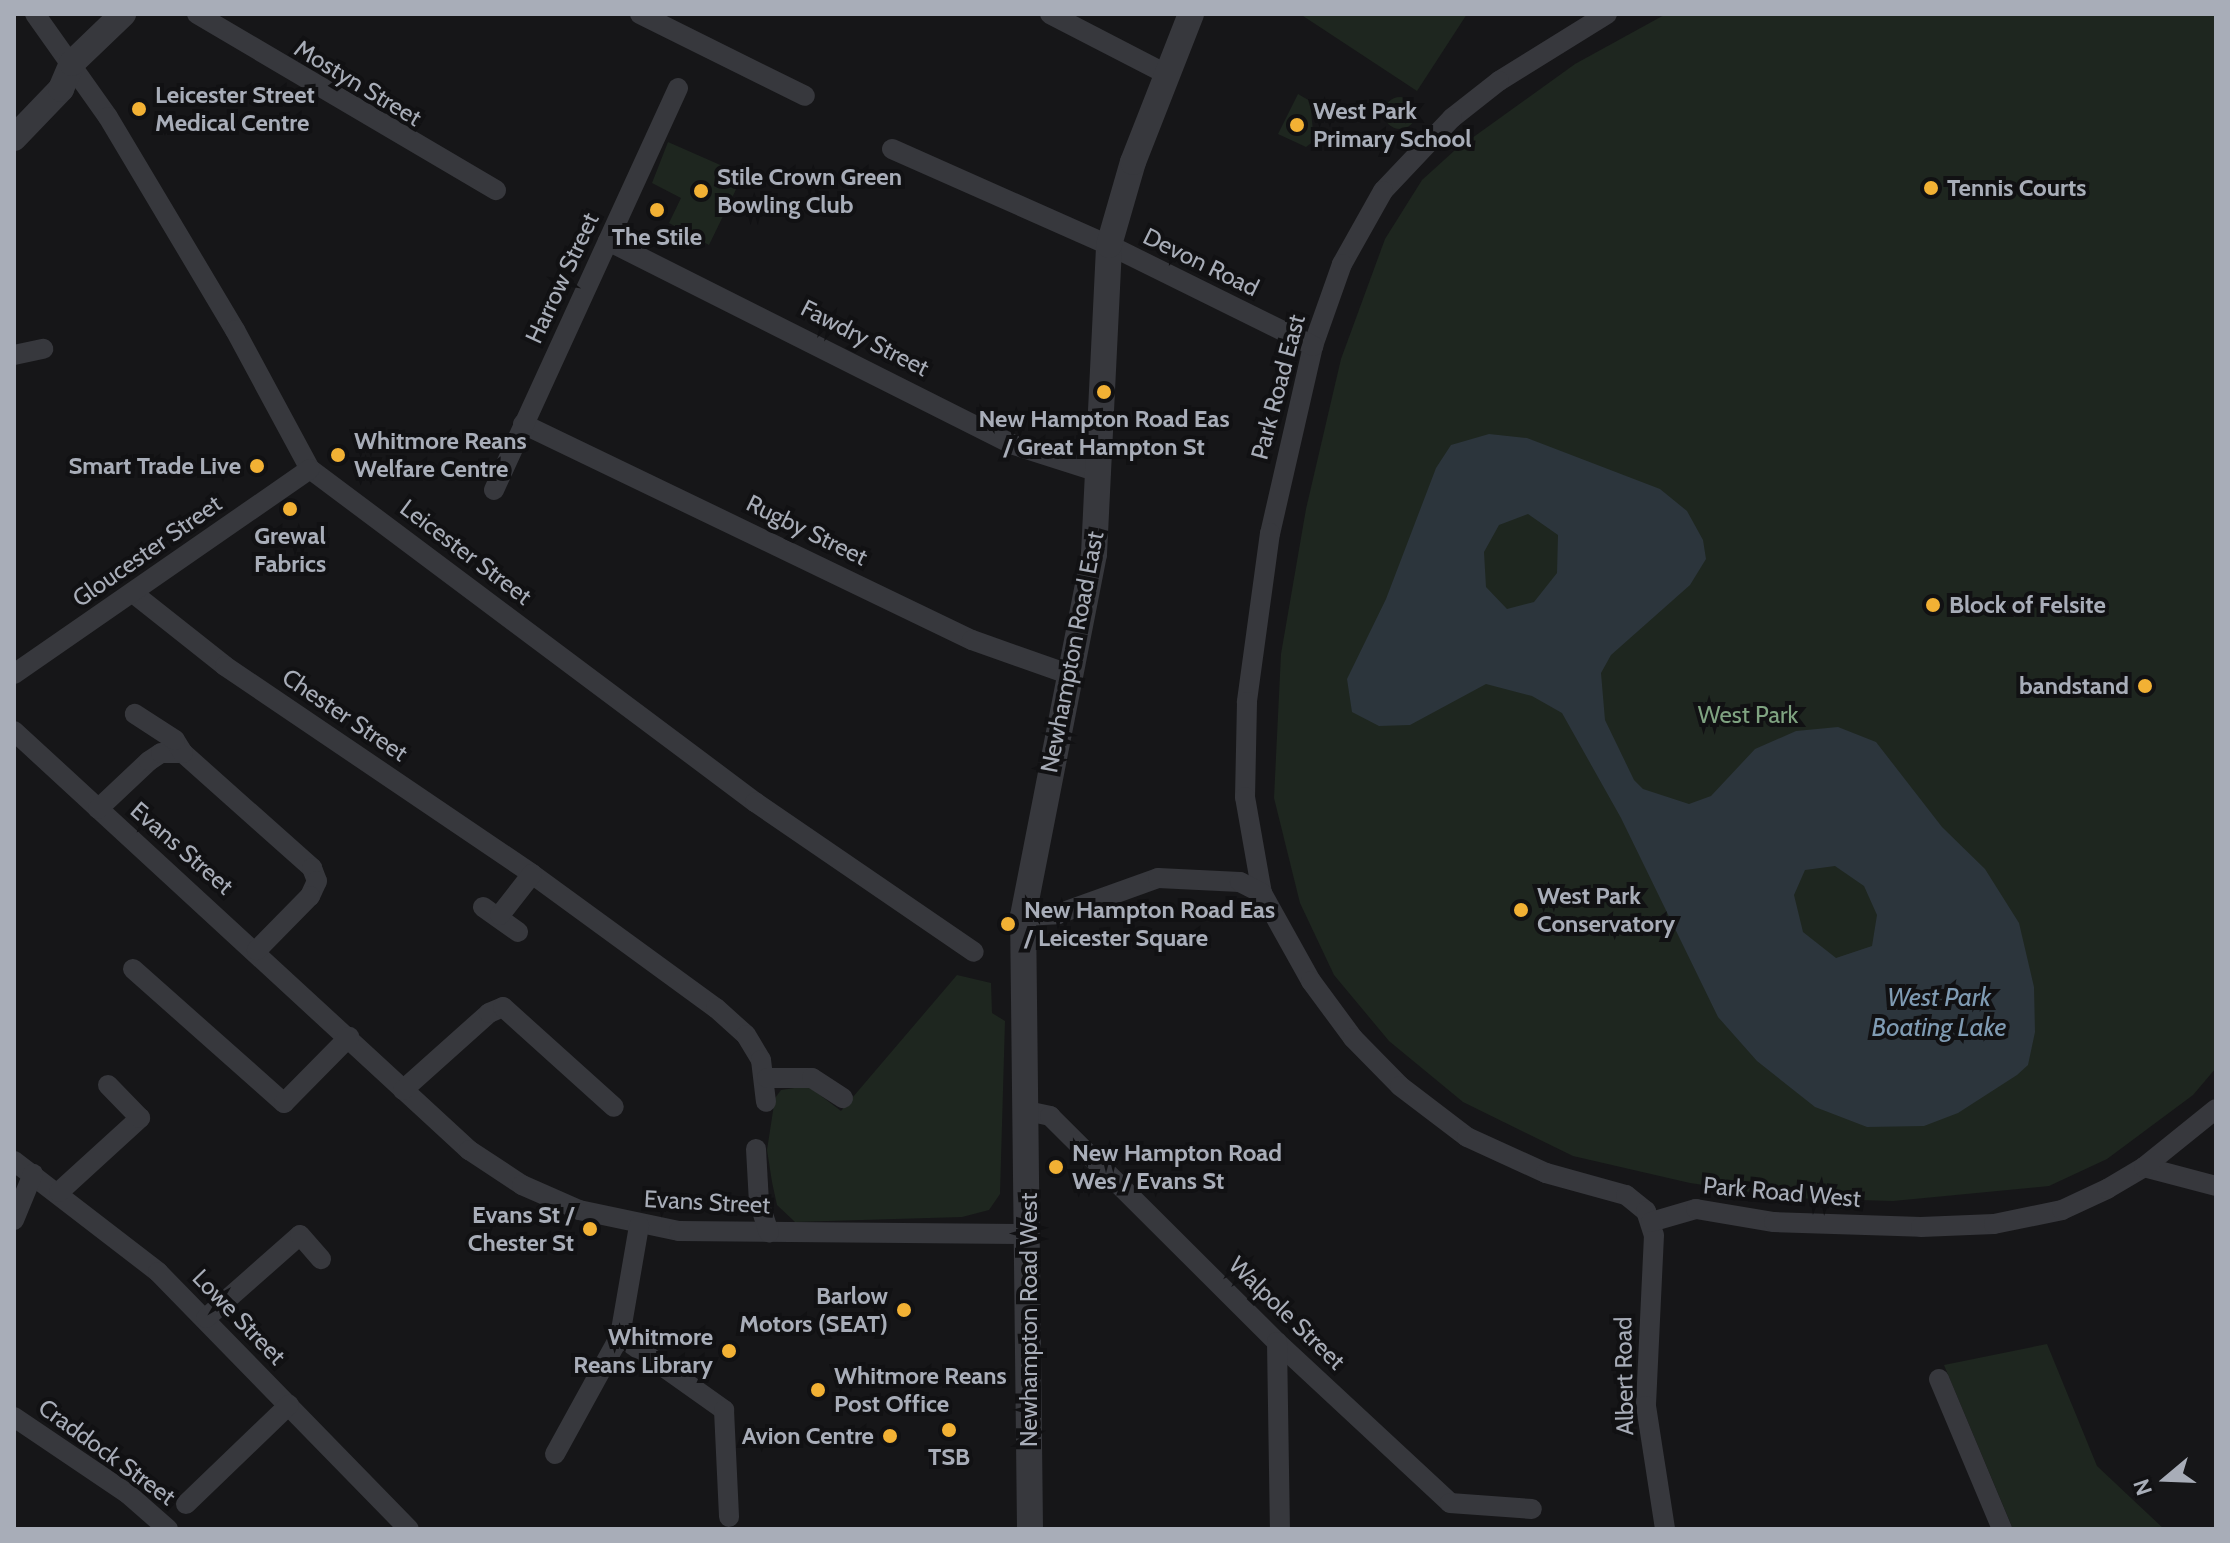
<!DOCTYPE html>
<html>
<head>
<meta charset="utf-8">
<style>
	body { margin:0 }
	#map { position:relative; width:2230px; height:1543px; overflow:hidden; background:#161618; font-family:Cabin,sans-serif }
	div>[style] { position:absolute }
	.green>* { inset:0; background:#1e261f }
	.round { border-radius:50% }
	.water>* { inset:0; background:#2c353c }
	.minor>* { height:20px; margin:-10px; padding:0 10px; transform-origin:10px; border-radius:10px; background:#37383d }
	.tertiary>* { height:26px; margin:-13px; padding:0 13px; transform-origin:13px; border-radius:13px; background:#37383d }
	.dots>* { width:22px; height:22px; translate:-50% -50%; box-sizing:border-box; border:4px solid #111113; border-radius:50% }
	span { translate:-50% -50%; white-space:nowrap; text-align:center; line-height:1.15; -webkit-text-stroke:8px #111113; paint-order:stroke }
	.street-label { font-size:24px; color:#a8adb8 }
	.poi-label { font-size:24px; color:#a8adb8; font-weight:700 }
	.left { translate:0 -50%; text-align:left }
	.right { translate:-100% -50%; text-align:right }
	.park-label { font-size:24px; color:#7fa381 }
	.water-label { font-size:26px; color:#7f9bb3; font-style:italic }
	.frame { position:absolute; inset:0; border:16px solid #a8adb8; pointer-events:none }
	.north { position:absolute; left:2126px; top:1439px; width:80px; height:80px; -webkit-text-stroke:6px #111113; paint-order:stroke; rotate:251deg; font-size:22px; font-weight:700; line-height:32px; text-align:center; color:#a8adb8 }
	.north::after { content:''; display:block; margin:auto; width:28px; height:36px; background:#a8adb8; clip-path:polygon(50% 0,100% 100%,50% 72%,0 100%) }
</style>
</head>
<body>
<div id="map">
	<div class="green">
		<div style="clip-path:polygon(1300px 14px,1467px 14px,1417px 91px)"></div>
		<div style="clip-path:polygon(1666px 14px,2216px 14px,2216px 1068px,2193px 1095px,2107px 1159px,2049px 1186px,1893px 1201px,1790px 1198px,1690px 1183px,1573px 1156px,1463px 1102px,1389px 1041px,1334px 975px,1300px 903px,1274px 798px,1281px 654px,1306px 509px,1341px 359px,1385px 239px,1422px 180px,1454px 151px,1575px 64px)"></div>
		<div style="clip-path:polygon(1298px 94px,1310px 101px,1314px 141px,1306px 147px,1278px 134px)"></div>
		<div class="round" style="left:1384px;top:97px;width:32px;height:32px"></div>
		<div style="clip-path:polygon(668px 142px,743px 175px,709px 245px,669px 223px,681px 198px,652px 183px)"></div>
		<div style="clip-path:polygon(957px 975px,991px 983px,992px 1013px,1005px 1021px,1000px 1194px,989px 1210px,962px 1217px,795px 1222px,777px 1205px,772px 1182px,767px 1150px,775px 1098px,781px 1090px,808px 1086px,841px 1111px)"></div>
		<div style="clip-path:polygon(2047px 1344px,2097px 1466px,2164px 1529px,2013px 1529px,1944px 1365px)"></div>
	</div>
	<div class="water">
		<div style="clip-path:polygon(evenodd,1489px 434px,1527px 438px,1660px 489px,1687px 511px,1703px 540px,1706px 559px,1690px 585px,1611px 655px,1601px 673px,1605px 720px,1634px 780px,1643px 789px,1689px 804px,1711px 796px,1755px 749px,1796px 731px,1838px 727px,1876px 742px,1942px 827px,1985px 869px,2019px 923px,2034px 987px,2035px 1032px,2028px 1065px,2017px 1075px,1958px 1113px,1924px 1126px,1867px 1127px,1815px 1107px,1757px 1061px,1718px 1017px,1621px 818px,1562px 713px,1532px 696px,1486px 684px,1410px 725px,1379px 726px,1352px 712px,1347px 679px,1386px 599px,1436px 468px,1451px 445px,1489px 434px,1528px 514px,1558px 535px,1557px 573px,1534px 602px,1507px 609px,1486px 587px,1484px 552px,1499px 525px,1528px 514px,1489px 434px,1835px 866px,1864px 886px,1877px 915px,1872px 946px,1836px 958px,1803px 932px,1794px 895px,1805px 870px,1835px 866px)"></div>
	</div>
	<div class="minor">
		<div style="left:35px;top:14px;width:126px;rotate:54.7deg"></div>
		<div style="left:108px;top:117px;width:248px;rotate:59.2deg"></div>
		<div style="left:235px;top:330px;width:158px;rotate:61.7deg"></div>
		<div style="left:310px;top:469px;width:556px;rotate:36.81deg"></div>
		<div style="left:755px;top:802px;width:265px;rotate:34.4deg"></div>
		<div style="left:197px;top:14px;width:347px;rotate:30.5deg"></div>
		<div style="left:640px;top:14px;width:184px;rotate:26.4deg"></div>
		<div style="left:1050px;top:14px;width:131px;rotate:27.3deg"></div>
		<div style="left:1607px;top:14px;width:127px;rotate:148.2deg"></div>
		<div style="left:1499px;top:81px;width:60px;rotate:141.8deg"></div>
		<div style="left:1452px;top:118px;width:100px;rotate:133.4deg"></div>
		<div style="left:1383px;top:191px;width:84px;rotate:119.3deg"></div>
		<div style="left:1342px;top:264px;width:87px;rotate:109.5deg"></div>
		<div style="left:1313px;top:346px;width:192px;rotate:102.9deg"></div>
		<div style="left:1270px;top:533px;width:171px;rotate:97.8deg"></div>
		<div style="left:1247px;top:702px;width:95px;rotate:91.2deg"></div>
		<div style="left:1245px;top:797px;width:97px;rotate:80deg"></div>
		<div style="left:1262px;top:893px;width:101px;rotate:60.9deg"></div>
		<div style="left:1311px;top:981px;width:71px;rotate:53.6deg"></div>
		<div style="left:1353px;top:1038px;width:67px;rotate:45.6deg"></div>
		<div style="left:1400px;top:1086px;width:84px;rotate:37.3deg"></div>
		<div style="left:1467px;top:1137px;width:87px;rotate:24.5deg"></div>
		<div style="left:1546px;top:1173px;width:83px;rotate:15.4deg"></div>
		<div style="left:1626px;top:1195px;width:26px;rotate:39deg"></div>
		<div style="left:1646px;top:1211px;width:25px;rotate:72deg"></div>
		<div style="left:1654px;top:1235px;width:171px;rotate:92.7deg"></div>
		<div style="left:1646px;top:1406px;width:124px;rotate:81.2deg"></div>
		<div style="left:892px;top:149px;width:237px;rotate:23.9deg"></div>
		<div style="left:1109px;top:245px;width:228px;rotate:26.3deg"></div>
		<div style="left:608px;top:241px;width:454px;rotate:26.7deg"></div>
		<div style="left:1014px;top:445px;width:91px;rotate:17.8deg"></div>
		<div style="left:14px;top:355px;width:30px;rotate:-12deg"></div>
		<div style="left:523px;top:424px;width:498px;rotate:25.7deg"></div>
		<div style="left:972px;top:640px;width:105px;rotate:19.5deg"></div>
		<div style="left:494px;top:490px;width:442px;rotate:-65.4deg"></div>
		<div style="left:133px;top:593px;width:117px;rotate:38.4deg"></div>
		<div style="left:225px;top:666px;width:371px;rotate:34.1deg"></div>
		<div style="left:532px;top:874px;width:228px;rotate:36.1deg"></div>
		<div style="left:716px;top:1008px;width:40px;rotate:42deg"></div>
		<div style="left:746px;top:1035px;width:29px;rotate:59deg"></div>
		<div style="left:761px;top:1060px;width:42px;rotate:83.2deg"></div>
		<div style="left:14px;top:674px;width:360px;rotate:-34.7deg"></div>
		<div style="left:14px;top:731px;width:619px;rotate:42.64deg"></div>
		<div style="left:469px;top:1150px;width:64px;rotate:33.4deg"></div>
		<div style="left:522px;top:1185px;width:62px;rotate:23.7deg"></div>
		<div style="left:579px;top:1210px;width:102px;rotate:11.9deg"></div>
		<div style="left:679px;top:1231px;width:350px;rotate:0.5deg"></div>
		<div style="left:183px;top:753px;width:173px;rotate:41.7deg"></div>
		<div style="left:312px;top:868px;width:14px;rotate:69deg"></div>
		<div style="left:317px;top:881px;width:17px;rotate:115deg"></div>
		<div style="left:310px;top:896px;width:76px;rotate:134.5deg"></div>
		<div style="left:98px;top:809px;width:70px;rotate:-43.3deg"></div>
		<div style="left:149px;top:761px;width:14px;rotate:-34deg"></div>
		<div style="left:161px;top:753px;width:22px"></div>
		<div style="left:183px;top:753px;width:15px;rotate:-122deg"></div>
		<div style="left:175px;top:740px;width:48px;rotate:-147deg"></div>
		<div style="left:483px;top:907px;width:43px;rotate:35.5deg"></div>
		<div style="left:500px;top:915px;width:52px;rotate:-52deg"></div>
		<div style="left:1023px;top:916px;width:35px;rotate:-3deg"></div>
		<div style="left:1058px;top:914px;width:106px;rotate:-19.8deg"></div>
		<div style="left:1158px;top:878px;width:82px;rotate:2.8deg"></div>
		<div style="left:1240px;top:882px;width:25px;rotate:27deg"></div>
		<div style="left:133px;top:969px;width:202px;rotate:41.6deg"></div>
		<div style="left:284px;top:1103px;width:93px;rotate:-45.4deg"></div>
		<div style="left:767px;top:1078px;width:45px"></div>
		<div style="left:812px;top:1078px;width:37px;rotate:33deg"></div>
		<div style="left:403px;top:1090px;width:115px;rotate:-41.8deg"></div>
		<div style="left:489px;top:1013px;width:15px;rotate:-23deg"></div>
		<div style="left:503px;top:1007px;width:149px;rotate:42deg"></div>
		<div style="left:1027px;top:1111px;width:24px;rotate:12deg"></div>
		<div style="left:1050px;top:1116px;width:320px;rotate:44.9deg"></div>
		<div style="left:1277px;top:1342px;width:236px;rotate:42.9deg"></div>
		<div style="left:1450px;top:1503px;width:82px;rotate:4.2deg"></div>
		<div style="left:756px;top:1149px;width:53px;rotate:86.8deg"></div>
		<div style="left:759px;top:1202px;width:32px;rotate:72deg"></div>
		<div style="left:14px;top:1161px;width:182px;rotate:37.6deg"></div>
		<div style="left:158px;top:1272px;width:359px;rotate:45.7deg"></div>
		<div style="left:2144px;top:1167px;width:74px;rotate:14.8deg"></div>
		<div style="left:59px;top:1192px;width:110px;rotate:-42.4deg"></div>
		<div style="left:140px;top:1118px;width:46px;rotate:-134.1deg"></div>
		<div style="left:14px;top:1220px;width:50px;rotate:-67.6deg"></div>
		<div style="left:1651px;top:1222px;width:47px;rotate:-16.1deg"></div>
		<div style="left:1696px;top:1209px;width:79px;rotate:9.5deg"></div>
		<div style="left:1774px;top:1222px;width:147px;rotate:1.9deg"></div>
		<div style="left:1921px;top:1227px;width:73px;rotate:-2.4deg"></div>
		<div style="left:1994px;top:1224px;width:69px;rotate:-11.6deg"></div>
		<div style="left:2062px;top:1210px;width:50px;rotate:-25deg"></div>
		<div style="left:2107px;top:1189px;width:43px;rotate:-30.7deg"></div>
		<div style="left:2144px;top:1167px;width:92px;rotate:-38.9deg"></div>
		<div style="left:206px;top:1318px;width:125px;rotate:-41.4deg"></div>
		<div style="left:300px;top:1235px;width:32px;rotate:49deg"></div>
		<div style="left:620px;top:1336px;width:128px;rotate:35.4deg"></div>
		<div style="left:724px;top:1410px;width:107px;rotate:87.3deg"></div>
		<div style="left:1277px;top:1342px;width:187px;rotate:89.1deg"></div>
		<div style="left:1939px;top:1379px;width:163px;rotate:67.2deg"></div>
		<div style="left:14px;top:1417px;width:138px;rotate:34deg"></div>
		<div style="left:128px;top:1494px;width:53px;rotate:41.2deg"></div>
		<div style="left:555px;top:1454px;width:135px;rotate:-61.2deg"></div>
		<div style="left:620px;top:1336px;width:112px;rotate:-80.2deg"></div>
		<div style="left:186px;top:1504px;width:143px;rotate:-43.9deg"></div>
	</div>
	<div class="tertiary">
		<div style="left:14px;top:138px;width:68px;rotate:-46.2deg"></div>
		<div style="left:61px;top:89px;width:28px;rotate:-67deg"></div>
		<div style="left:72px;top:63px;width:71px;rotate:-43.9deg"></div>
		<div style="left:1030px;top:1529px;width:613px;rotate:-90.65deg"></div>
		<div style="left:1023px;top:916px;width:369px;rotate:-78.9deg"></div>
		<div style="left:1094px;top:554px;width:309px;rotate:-87.2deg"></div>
		<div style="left:1109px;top:245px;width:86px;rotate:-73.9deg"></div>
		<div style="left:1133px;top:162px;width:159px;rotate:-68.6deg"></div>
	</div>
	<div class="dots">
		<div style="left:139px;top:109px;background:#f2b134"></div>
		<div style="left:1297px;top:125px;background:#f2b134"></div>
		<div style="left:1931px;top:188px;background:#f2b134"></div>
		<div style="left:701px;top:191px;background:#f2b134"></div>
		<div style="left:657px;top:210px;background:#f2b134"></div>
		<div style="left:1104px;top:392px;background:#f2b134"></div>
		<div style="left:338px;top:455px;background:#f2b134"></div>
		<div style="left:257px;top:466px;background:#f2b134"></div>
		<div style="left:290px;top:509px;background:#f2b134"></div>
		<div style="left:1933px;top:605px;background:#f2b134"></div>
		<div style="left:2145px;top:686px;background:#f2b134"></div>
		<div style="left:1521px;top:910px;background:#f2b134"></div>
		<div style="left:1008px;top:924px;background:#f2b134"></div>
		<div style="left:1056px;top:1167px;background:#f2b134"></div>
		<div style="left:590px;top:1229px;background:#f2b134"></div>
		<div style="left:904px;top:1310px;background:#f2b134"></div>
		<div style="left:729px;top:1351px;background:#f2b134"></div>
		<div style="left:818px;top:1390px;background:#f2b134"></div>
		<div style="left:949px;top:1430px;background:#f2b134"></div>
		<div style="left:890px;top:1436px;background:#f2b134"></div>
	</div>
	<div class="street-label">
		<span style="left:358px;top:83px;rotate:31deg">Mostyn Street</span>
		<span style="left:1201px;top:262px;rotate:26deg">Devon Road</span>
		<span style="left:562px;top:278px;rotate:-65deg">Harrow Street</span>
		<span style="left:865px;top:338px;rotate:27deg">Fawdry Street</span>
		<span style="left:1278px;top:387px;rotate:-75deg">Park Road East</span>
		<span style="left:807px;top:530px;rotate:26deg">Rugby Street</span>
		<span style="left:147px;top:551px;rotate:-35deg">Gloucester Street</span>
		<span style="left:466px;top:552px;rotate:37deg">Leicester Street</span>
		<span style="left:1072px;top:652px;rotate:-79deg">Newhampton Road East</span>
		<span style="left:345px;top:715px;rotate:34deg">Chester Street</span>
		<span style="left:182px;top:848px;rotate:41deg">Evans Street</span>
		<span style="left:1782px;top:1192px;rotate:5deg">Park Road West</span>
		<span style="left:707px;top:1202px;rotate:3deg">Evans Street</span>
		<span style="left:1287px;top:1313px;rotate:44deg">Walpole Street</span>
		<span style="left:239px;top:1317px;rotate:46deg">Lowe Street</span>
		<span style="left:1029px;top:1320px;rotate:-90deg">Newhampton Road West</span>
		<span style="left:1624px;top:1376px;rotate:-91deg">Albert Road</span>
		<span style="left:107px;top:1452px;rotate:36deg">Craddock Street</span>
	</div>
	<div class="poi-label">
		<span class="left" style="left:155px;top:109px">Leicester Street<br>Medical Centre</span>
		<span class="left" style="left:1313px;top:125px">West Park<br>Primary School</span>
		<span class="left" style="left:717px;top:191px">Stile Crown Green<br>Bowling Club</span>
		<span class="left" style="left:1947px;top:188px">Tennis Courts</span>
		<span style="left:657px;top:237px">The Stile</span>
		<span style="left:1104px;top:433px">New Hampton Road Eas<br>/ Great Hampton St</span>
		<span class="left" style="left:354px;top:455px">Whitmore Reans<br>Welfare Centre</span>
		<span class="right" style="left:241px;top:466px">Smart Trade Live</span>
		<span style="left:290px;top:550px">Grewal<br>Fabrics</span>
		<span class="left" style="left:1949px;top:605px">Block of Felsite</span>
		<span class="right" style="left:2129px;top:686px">bandstand</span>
		<span class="left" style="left:1537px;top:910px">West Park<br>Conservatory</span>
		<span class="left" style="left:1024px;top:924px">New Hampton Road Eas<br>/ Leicester Square</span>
		<span class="left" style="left:1072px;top:1167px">New Hampton Road<br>Wes / Evans St</span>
		<span class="right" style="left:574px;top:1229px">Evans St /<br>Chester St</span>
		<span class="right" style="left:888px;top:1310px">Barlow<br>Motors (SEAT)</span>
		<span class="right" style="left:713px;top:1351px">Whitmore<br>Reans Library</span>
		<span class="left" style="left:834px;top:1390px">Whitmore Reans<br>Post Office</span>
		<span class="right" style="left:874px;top:1436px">Avion Centre</span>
		<span style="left:949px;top:1457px">TSB</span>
	</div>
	<div class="park-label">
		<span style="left:1748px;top:715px">West Park</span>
	</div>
	<div class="water-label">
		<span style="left:1939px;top:1013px">West Park<br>Boating Lake</span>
	</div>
	<div class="frame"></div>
	<div class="north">N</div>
</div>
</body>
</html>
